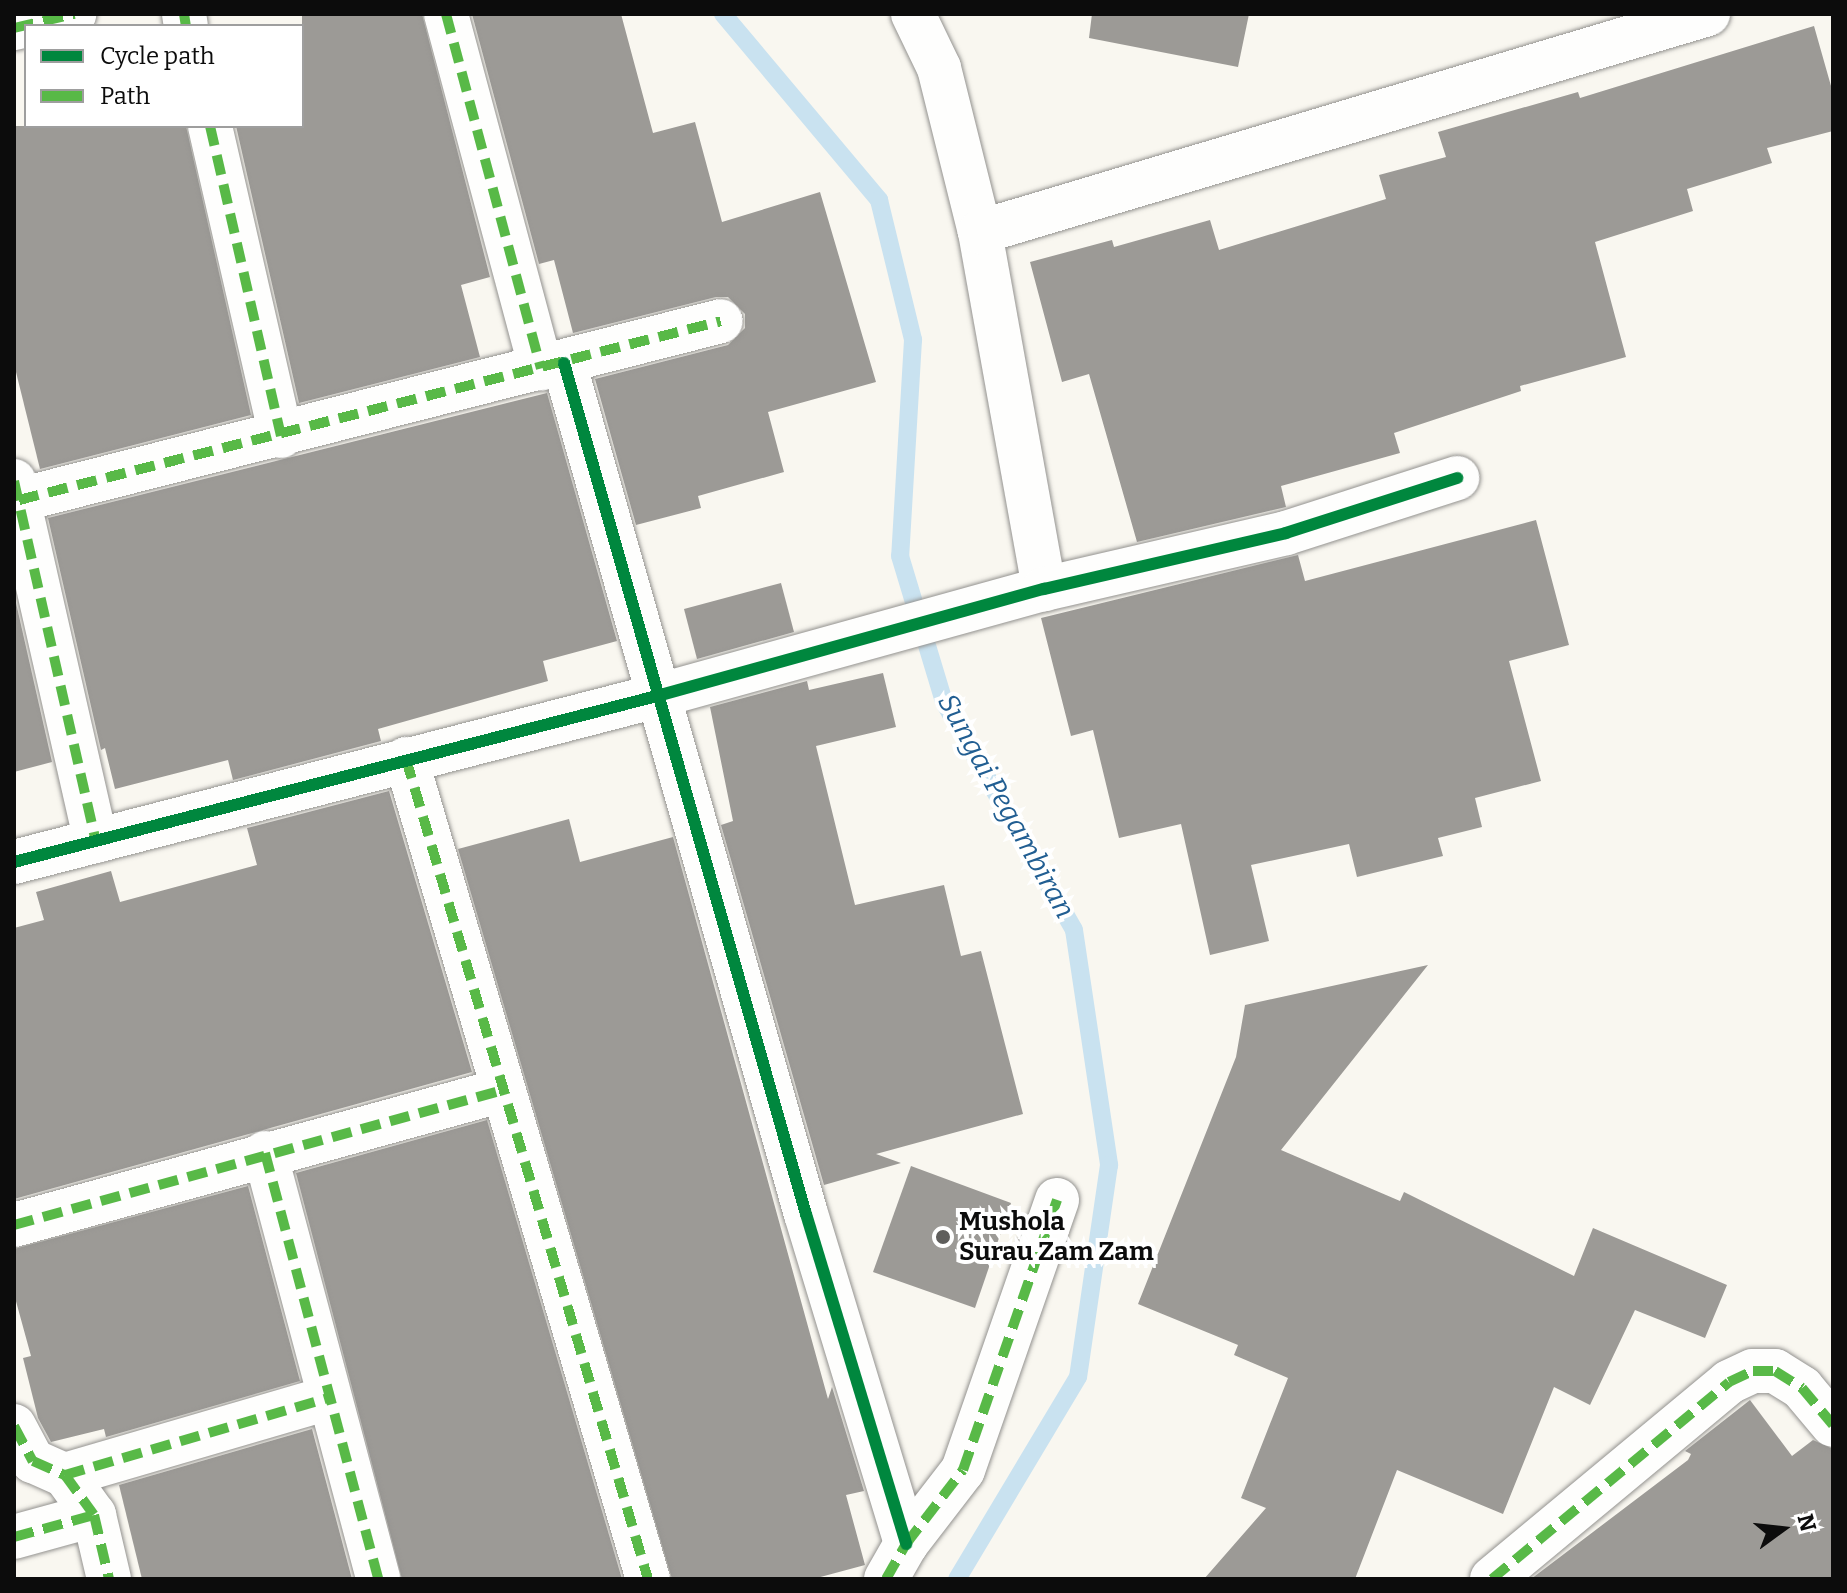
<!DOCTYPE html>
<html>
<head>
<meta charset="utf-8">
<style>
	body { margin:0 }
	#map { position:relative; width:1847px; height:1593px; overflow:hidden; background:#f9f7f0; font-family:Bitter,serif }
	div>[style] { position:absolute }
	.stream>* { height:18px; margin:-9px; padding:0 9px; transform-origin:9px; border-radius:9px; background:#c9e2f0 }
	.building>* { inset:0; background:#9c9a96 }
	.roads { filter:drop-shadow(0 0 2px #93928f) drop-shadow(0 0 2px #93928f) }
	.minor>* { height:44px; margin:-22px; padding:0 22px; transform-origin:22px; border-radius:22px; background:#fefefd }
	.quiet>* { height:10px; margin-top:-5px; transform-origin:0; background:repeating-linear-gradient(90deg,#58b947 0 20px,transparent 0 30px) }
	.cycleway>* { height:12px; margin:-6px; padding:0 6px; transform-origin:6px; border-radius:6px; background:#00873e }
	.dots>* { width:22px; height:22px; translate:-50% -50%; box-sizing:border-box; border:4px solid #fff; border-radius:50% }
	span { translate:-50% -50%; white-space:nowrap; text-align:center; line-height:1.15; -webkit-text-stroke:8px #fff; paint-order:stroke }
	.poi-label { font-size:26px; color:#0c0c0c; font-weight:700 }
	.left { translate:0 -50%; text-align:left }
	.water-label { font-size:28px; color:#215e92; font-style:italic }
	.frame { position:absolute; inset:0; border:16px solid #0c0c0c; pointer-events:none }
	.legend { position:absolute; left:24px; top:24px; width:280px; height:104px; box-sizing:border-box; background:#fff; border:2px solid #9e9e9e; margin:0; padding:10px 14px; list-style:none; font-size:24px; color:#0c0c0c }
	.legend li { display:flex; align-items:center; gap:16px; height:40px }
	.legend b { width:40px; border:2px solid #9e9e9e }
	.north { position:absolute; left:1743px; top:1489px; width:80px; height:80px; -webkit-text-stroke:6px #fff; paint-order:stroke; rotate:75deg; font-size:22px; font-weight:700; line-height:32px; text-align:center; color:#0c0c0c }
	.north::after { content:''; display:block; margin:auto; width:28px; height:36px; background:#0c0c0c; clip-path:polygon(50% 0,100% 100%,50% 72%,0 100%) }
</style>
</head>
<body>
<div id="map">
	<div class="stream">
		<div style="left:723px;top:14px;width:243px;rotate:50deg"></div>
		<div style="left:879px;top:200px;width:144px;rotate:76.3deg"></div>
		<div style="left:913px;top:340px;width:216px;rotate:93.4deg"></div>
		<div style="left:900px;top:556px;width:152px;rotate:73.2deg"></div>
		<div style="left:944px;top:702px;width:262px;rotate:60.3deg"></div>
		<div style="left:1074px;top:930px;width:238px;rotate:81.5deg"></div>
		<div style="left:1109px;top:1165px;width:214px;rotate:98.3deg"></div>
		<div style="left:1078px;top:1377px;width:235px;rotate:120.9deg"></div>
	</div>
	<div class="building">
		<div style="clip-path:polygon(302px 14px,422px 14px,490px 277px,461px 285px,480px 357px,299px 403px,236px 126px,302px 126px)"></div>
		<div style="clip-path:polygon(472px 14px,621px 14px,653px 133px,695px 122px,722px 222px,820px 192px,876px 382px,768px 412px,784px 472px,698px 496px,701px 508px,636px 525px,595px 379px,728px 345px,745px 328px,745px 314px,728px 297px,716px 297px,573px 333px,554px 260px,539px 264px)"></div>
		<div style="clip-path:polygon(1092px 14px,1249px 14px,1238px 67px,1089px 38px)"></div>
		<div style="clip-path:polygon(1814px 26px,1833px 93px,1833px 131px,1767px 148px,1772px 163px,1687px 189px,1693px 211px,1595px 242px,1626px 357px,1520px 386px,1521px 391px,1394px 433px,1400px 453px,1281px 486px,1286px 507px,1137px 542px,1089px 374px,1062px 382px,1030px 262px,1112px 240px,1114px 247px,1210px 220px,1219px 250px,1386px 199px,1379px 175px,1446px 157px,1438px 132px,1578px 92px,1580px 98px)"></div>
		<div style="clip-path:polygon(14px 126px,186px 126px,251px 415px,40px 469px,14px 364px)"></div>
		<div style="clip-path:polygon(547px 393px,617px 641px,543px 661px,548px 681px,378px 729px,381px 741px,233px 780px,228px 760px,115px 789px,105px 748px,101px 750px,48px 518px)"></div>
		<div style="clip-path:polygon(1536px 520px,1569px 645px,1509px 661px,1541px 781px,1475px 798px,1482px 827px,1438px 838px,1443px 856px,1357px 877px,1349px 844px,1251px 865px,1269px 941px,1210px 955px,1181px 824px,1119px 838px,1093px 730px,1071px 736px,1041px 618px,1298px 555px,1305px 581px)"></div>
		<div style="clip-path:polygon(781px 583px,794px 632px,697px 659px,684px 609px)"></div>
		<div style="clip-path:polygon(14px 594px,52px 762px,14px 772px)"></div>
		<div style="clip-path:polygon(883px 673px,896px 727px,816px 746px,855px 905px,944px 885px,961px 956px,981px 951px,1023px 1114px,876px 1154px,901px 1163px,824px 1185px,721px 825px,733px 821px,710px 707px,807px 681px,809px 690px)"></div>
		<div style="clip-path:polygon(389px 791px,472px 1072px,14px 1199px,14px 928px,44px 920px,36px 892px,111px 871px,120px 902px,257px 865px,247px 828px)"></div>
		<div style="clip-path:polygon(569px 819px,580px 862px,673px 837px,828px 1399px,832px 1387px,864px 1491px,846px 1495px,865px 1565px,813px 1579px,672px 1579px,458px 849px)"></div>
		<div style="clip-path:polygon(1428px 965px,1281px 1150px,1400px 1201px,1404px 1192px,1574px 1276px,1593px 1228px,1727px 1285px,1705px 1338px,1635px 1310px,1590px 1405px,1554px 1387px,1503px 1514px,1397px 1470px,1355px 1579px,1204px 1579px,1266px 1508px,1241px 1498px,1288px 1378px,1234px 1355px,1238px 1345px,1138px 1304px,1236px 1057px,1245px 1005px)"></div>
		<div style="clip-path:polygon(487px 1120px,622px 1579px,402px 1579px,296px 1173px)"></div>
		<div style="clip-path:polygon(911px 1166px,1011px 1203px,975px 1308px,873px 1272px)"></div>
		<div style="clip-path:polygon(248px 1186px,300px 1381px,106px 1437px,104px 1429px,51px 1442px,38px 1418px,23px 1358px,31px 1356px,14px 1294px,14px 1249px)"></div>
		<div style="clip-path:polygon(1750px 1400px,1792px 1456px,1813px 1440px,1833px 1449px,1833px 1579px,1531px 1579px,1688px 1460px,1691px 1454px,1685px 1451px)"></div>
		<div style="clip-path:polygon(312px 1429px,352px 1579px,142px 1579px,119px 1485px)"></div>
	</div>
	<div class="roads">
		<div class="minor">
			<div style="left:184px;top:14px;width:12px;rotate:81deg"></div>
			<div style="left:446px;top:14px;width:367px;rotate:75deg"></div>
			<div style="left:913px;top:14px;width:60px;rotate:64.3deg"></div>
			<div style="left:939px;top:68px;width:169px;rotate:76deg"></div>
			<div style="left:980px;top:232px;width:363px;rotate:79.8deg"></div>
			<div style="left:14px;top:28px;width:62px;rotate:-13.1deg"></div>
			<div style="left:210px;top:126px;width:318px;rotate:77.1deg"></div>
			<div style="left:980px;top:232px;width:760px;rotate:-16.67deg"></div>
			<div style="left:564px;top:363px;width:885px;rotate:74.13deg"></div>
			<div style="left:806px;top:1214px;width:345px;rotate:73.1deg"></div>
			<div style="left:14px;top:481px;width:369px;rotate:77.2deg"></div>
			<div style="left:19px;top:500px;width:724px;rotate:-14.3deg"></div>
			<div style="left:406px;top:759px;width:855px;rotate:73.56deg"></div>
			<div style="left:14px;top:862px;width:664px;rotate:-14.48deg"></div>
			<div style="left:657px;top:696px;width:402px;rotate:-15.5deg"></div>
			<div style="left:1044px;top:589px;width:248px;rotate:-13deg"></div>
			<div style="left:1286px;top:533px;width:180px;rotate:-17.8deg"></div>
			<div style="left:265px;top:1153px;width:441px;rotate:75.1deg"></div>
			<div style="left:14px;top:1225px;width:507px;rotate:-15.43deg"></div>
			<div style="left:14px;top:1426px;width:40px;rotate:62deg"></div>
			<div style="left:33px;top:1461px;width:35px;rotate:24deg"></div>
			<div style="left:65px;top:1475px;width:49px;rotate:54.1deg"></div>
			<div style="left:94px;top:1515px;width:66px;rotate:76.8deg"></div>
			<div style="left:65px;top:1475px;width:275px;rotate:-16.3deg"></div>
			<div style="left:14px;top:1537px;width:83px;rotate:-15.4deg"></div>
			<div style="left:886px;top:1579px;width:40px;rotate:-60.3deg"></div>
			<div style="left:906px;top:1544px;width:93px;rotate:-52.4deg"></div>
			<div style="left:963px;top:1470px;width:286px;rotate:-70.8deg"></div>
			<div style="left:1492px;top:1579px;width:308px;rotate:-39.7deg"></div>
			<div style="left:1729px;top:1382px;width:26px;rotate:-25deg"></div>
			<div style="left:1753px;top:1371px;width:22px"></div>
			<div style="left:1775px;top:1371px;width:32px;rotate:32deg"></div>
			<div style="left:1802px;top:1388px;width:48px;rotate:50deg"></div>
		</div>
	</div>
	<div class="quiet">
		<div style="left:184px;top:14px;width:12px;rotate:81deg"></div>
		<div style="left:446px;top:14px;width:367px;rotate:75deg"></div>
		<div style="left:14px;top:28px;width:62px;rotate:-13.1deg"></div>
		<div style="left:210px;top:126px;width:318px;rotate:77.1deg"></div>
		<div style="left:14px;top:481px;width:369px;rotate:77.2deg"></div>
		<div style="left:19px;top:500px;width:724px;rotate:-14.3deg"></div>
		<div style="left:406px;top:759px;width:855px;rotate:73.56deg"></div>
		<div style="left:265px;top:1153px;width:441px;rotate:75.1deg"></div>
		<div style="left:14px;top:1225px;width:507px;rotate:-15.43deg"></div>
		<div style="left:14px;top:1426px;width:40px;rotate:62deg"></div>
		<div style="left:33px;top:1461px;width:35px;rotate:24deg"></div>
		<div style="left:65px;top:1475px;width:49px;rotate:54.1deg"></div>
		<div style="left:94px;top:1515px;width:66px;rotate:76.8deg"></div>
		<div style="left:65px;top:1475px;width:275px;rotate:-16.3deg"></div>
		<div style="left:14px;top:1537px;width:83px;rotate:-15.4deg"></div>
		<div style="left:886px;top:1579px;width:40px;rotate:-60.3deg"></div>
		<div style="left:906px;top:1544px;width:93px;rotate:-52.4deg"></div>
		<div style="left:963px;top:1470px;width:286px;rotate:-70.8deg"></div>
		<div style="left:1492px;top:1579px;width:308px;rotate:-39.7deg"></div>
		<div style="left:1729px;top:1382px;width:26px;rotate:-25deg"></div>
		<div style="left:1753px;top:1371px;width:22px"></div>
		<div style="left:1775px;top:1371px;width:32px;rotate:32deg"></div>
		<div style="left:1802px;top:1388px;width:48px;rotate:50deg"></div>
	</div>
	<div class="cycleway">
		<div style="left:564px;top:363px;width:885px;rotate:74.13deg"></div>
		<div style="left:806px;top:1214px;width:345px;rotate:73.1deg"></div>
		<div style="left:14px;top:862px;width:664px;rotate:-14.48deg"></div>
		<div style="left:657px;top:696px;width:402px;rotate:-15.5deg"></div>
		<div style="left:1044px;top:589px;width:248px;rotate:-13deg"></div>
		<div style="left:1286px;top:533px;width:180px;rotate:-17.8deg"></div>
	</div>
	<div class="dots">
		<div style="left:943px;top:1237px;background:#5f5e5c"></div>
	</div>
	<div class="poi-label">
		<span class="left" style="left:959px;top:1237px">Mushola<br>Surau Zam Zam</span>
	</div>
	<div class="water-label">
		<span style="left:1006px;top:806px;rotate:61deg">Sungai Pegambiran</span>
	</div>
	<div class="frame"></div>
	<ul class="legend">
	<li><b style="height:10px;background:#00873e"></b>Cycle path</li>
	<li><b style="height:10px;background:#58b947"></b>Path</li>
	</ul>
	<div class="north">N</div>
</div>
</body>
</html>
